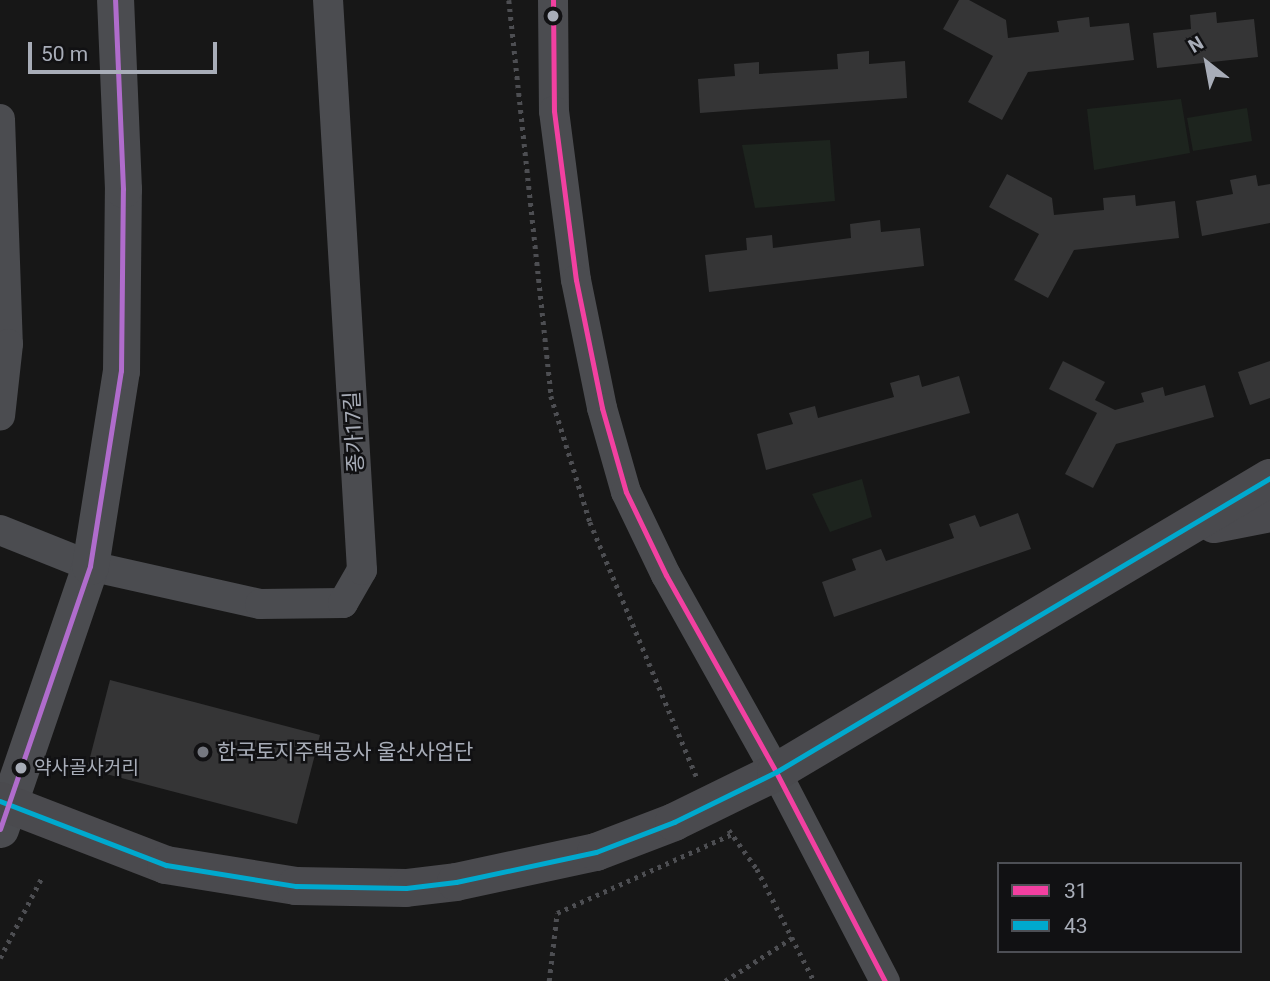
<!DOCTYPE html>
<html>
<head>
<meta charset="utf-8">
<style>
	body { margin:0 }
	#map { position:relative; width:1270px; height:981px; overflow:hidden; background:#171717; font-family:Roboto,"Noto Sans KR",sans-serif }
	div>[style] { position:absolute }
	.green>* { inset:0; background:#1d241e }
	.building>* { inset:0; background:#353536 }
	.path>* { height:4.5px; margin-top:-2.25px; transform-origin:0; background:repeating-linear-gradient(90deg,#4d4e52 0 3.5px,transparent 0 8.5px) }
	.minor>* { height:30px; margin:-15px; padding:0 15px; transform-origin:15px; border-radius:15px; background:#4b4c50 }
	.tertiary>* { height:37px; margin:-18.5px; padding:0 18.5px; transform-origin:18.5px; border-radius:18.5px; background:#4b4c50 }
	.secondary>* { height:38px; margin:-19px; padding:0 19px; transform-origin:19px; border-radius:19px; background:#4a4a4e }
	.bus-1>* { height:5px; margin:-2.5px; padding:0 2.5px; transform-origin:2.5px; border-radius:2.5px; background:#f240a1 }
	.bus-2>* { height:5px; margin:-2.5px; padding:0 2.5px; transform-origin:2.5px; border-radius:2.5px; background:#00a9ce }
	.bus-3>* { height:5px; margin:-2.5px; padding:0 2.5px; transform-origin:2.5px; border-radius:2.5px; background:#b06ccc }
	.dots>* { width:19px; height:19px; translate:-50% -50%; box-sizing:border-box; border:4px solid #111113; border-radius:50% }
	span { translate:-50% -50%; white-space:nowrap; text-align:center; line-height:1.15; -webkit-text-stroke:5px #111113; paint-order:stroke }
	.bus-label { font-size:19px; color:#a8adb8 }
	.left { translate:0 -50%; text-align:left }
	.street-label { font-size:21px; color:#a8adb8 }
	.poi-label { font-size:21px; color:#a8adb8 }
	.legend { position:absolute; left:997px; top:862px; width:245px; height:91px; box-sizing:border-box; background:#111113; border:2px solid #4d4f55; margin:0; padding:9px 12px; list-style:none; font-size:21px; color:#a8adb8 }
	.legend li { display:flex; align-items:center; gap:14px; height:35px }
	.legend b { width:35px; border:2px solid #4d4f55 }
	.north { position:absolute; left:1172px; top:28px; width:70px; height:70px; -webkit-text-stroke:5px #111113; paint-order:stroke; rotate:329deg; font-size:19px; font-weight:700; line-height:28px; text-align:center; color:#a8adb8 }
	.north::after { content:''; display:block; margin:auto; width:24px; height:32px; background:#a8adb8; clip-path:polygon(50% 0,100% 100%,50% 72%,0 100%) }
	.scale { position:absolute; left:28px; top:42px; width:189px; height:32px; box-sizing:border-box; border:4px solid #a8adb8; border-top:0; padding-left:9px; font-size:21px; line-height:24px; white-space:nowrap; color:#a8adb8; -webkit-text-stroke:5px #111113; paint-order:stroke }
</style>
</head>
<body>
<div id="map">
	<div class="green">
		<div style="clip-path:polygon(1181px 99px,1190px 153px,1094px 170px,1087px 109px)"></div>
		<div style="clip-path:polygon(1247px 108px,1252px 141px,1193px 151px,1187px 118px)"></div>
		<div style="clip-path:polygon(830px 140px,835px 201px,755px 208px,742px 145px)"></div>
		<div style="clip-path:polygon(862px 479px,872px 517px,830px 532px,812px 494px)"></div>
	</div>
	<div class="building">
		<div style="clip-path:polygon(959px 0,969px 0,1006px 20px,1008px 38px,1059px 32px,1057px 21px,1089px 17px,1090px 27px,1129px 23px,1134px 60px,1028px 72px,1002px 120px,968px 102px,993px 56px,943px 29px)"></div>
		<div style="clip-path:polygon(1216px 12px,1217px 23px,1254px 19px,1258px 57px,1157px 68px,1153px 33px,1191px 29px,1190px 15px)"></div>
		<div style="clip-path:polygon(869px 51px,869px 64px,905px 61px,907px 98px,700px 113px,698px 79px,735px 76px,734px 64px,759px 62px,759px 74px,838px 69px,837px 54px)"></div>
		<div style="clip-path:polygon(1007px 174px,1052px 198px,1054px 215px,1104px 210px,1103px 198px,1135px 195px,1136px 206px,1175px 201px,1179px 238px,1074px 250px,1048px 298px,1014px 280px,1039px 234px,989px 207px)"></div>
		<div style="clip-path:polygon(1256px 175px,1258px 186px,1270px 184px,1270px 223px,1202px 236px,1196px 201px,1233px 194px,1230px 180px)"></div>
		<div style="clip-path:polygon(880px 220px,881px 232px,920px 228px,924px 266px,709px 292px,705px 255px,747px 250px,746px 238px,772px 235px,773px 248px,851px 238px,850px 224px)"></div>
		<div style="clip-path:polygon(1063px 361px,1105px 382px,1095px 400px,1115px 410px,1144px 402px,1141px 393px,1163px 387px,1165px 396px,1205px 385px,1214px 417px,1116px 444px,1093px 488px,1065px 474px,1097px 413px,1049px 389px)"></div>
		<div style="clip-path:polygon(1270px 361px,1270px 398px,1250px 405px,1238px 372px)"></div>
		<div style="clip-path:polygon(919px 375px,922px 387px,959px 376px,970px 413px,766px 470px,757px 434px,793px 424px,789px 413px,815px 406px,818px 418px,894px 397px,890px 383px)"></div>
		<div style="clip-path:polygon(1018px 513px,1031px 549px,834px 617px,822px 582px,856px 570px,852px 559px,881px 549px,886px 561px,954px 538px,949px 524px,975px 515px,980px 527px)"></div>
		<div style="clip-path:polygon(110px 680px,320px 735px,297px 824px,87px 769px)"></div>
	</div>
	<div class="path">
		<div style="left:509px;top:0;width:398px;rotate:83.9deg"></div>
		<div style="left:551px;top:396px;width:132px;rotate:72.8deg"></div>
		<div style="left:590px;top:522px;width:277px;rotate:67.3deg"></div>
		<div style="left:729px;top:830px;width:48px;rotate:54.3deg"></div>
		<div style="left:757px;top:869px;width:126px;rotate:63deg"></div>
		<div style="left:0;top:958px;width:93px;rotate:-62.6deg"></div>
		<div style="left:549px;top:981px;width:68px;rotate:-83.3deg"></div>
		<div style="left:557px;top:913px;width:192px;rotate:-24.3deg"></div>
		<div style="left:725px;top:981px;width:80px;rotate:-32.7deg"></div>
	</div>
	<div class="minor">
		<div style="left:553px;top:0;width:111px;rotate:89.5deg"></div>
		<div style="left:554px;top:111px;width:170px;rotate:82.6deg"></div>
		<div style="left:576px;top:280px;width:131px;rotate:78.5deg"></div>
		<div style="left:602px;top:408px;width:87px;rotate:74.1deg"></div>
		<div style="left:626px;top:492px;width:92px;rotate:64.3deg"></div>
		<div style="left:666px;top:575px;width:226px;rotate:60.8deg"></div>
		<div style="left:776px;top:772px;width:236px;rotate:62.5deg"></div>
		<div style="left:0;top:119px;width:225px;rotate:88deg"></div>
		<div style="left:8px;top:344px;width:72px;rotate:96.3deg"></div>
		<div style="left:0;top:530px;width:97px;rotate:21.8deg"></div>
		<div style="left:90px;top:566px;width:174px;rotate:12.6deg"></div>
		<div style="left:260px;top:604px;width:83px;rotate:-0.7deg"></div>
		<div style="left:343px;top:603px;width:38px;rotate:-60deg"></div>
		<div style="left:362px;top:570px;width:571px;rotate:-93.41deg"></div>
	</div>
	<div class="tertiary">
		<div style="left:0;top:829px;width:278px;rotate:-71.1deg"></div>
		<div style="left:90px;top:566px;width:197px;rotate:-81deg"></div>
		<div style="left:121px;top:371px;width:182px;rotate:-89.4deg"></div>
		<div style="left:123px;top:189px;width:189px;rotate:-92.4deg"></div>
	</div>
	<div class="secondary">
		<div style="left:1214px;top:524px;width:57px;rotate:-11.1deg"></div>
		<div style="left:0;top:801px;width:178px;rotate:21.1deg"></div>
		<div style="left:166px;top:865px;width:132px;rotate:9.2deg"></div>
		<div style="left:296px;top:886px;width:110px;rotate:1deg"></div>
		<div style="left:406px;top:888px;width:50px;rotate:-6.8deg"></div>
		<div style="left:456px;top:882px;width:143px;rotate:-12.1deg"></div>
		<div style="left:596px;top:852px;width:84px;rotate:-21deg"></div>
		<div style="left:674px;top:822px;width:114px;rotate:-26.1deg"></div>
		<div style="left:776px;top:772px;width:575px;rotate:-30.76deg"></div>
	</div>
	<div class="bus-1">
		<div style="left:553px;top:0;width:111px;rotate:89.5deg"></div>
		<div style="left:554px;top:111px;width:170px;rotate:82.6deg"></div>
		<div style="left:576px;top:280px;width:131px;rotate:78.5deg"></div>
		<div style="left:602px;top:408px;width:87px;rotate:74.1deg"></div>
		<div style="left:626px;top:492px;width:92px;rotate:64.3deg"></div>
		<div style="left:666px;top:575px;width:226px;rotate:60.8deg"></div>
		<div style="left:776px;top:772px;width:236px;rotate:62.5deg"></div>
	</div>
	<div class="bus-2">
		<div style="left:0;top:801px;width:178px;rotate:21.1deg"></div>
		<div style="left:166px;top:865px;width:132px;rotate:9.2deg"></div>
		<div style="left:296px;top:886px;width:110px;rotate:1deg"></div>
		<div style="left:406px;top:888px;width:50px;rotate:-6.8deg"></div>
		<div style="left:456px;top:882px;width:143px;rotate:-12.1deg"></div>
		<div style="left:596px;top:852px;width:84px;rotate:-21deg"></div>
		<div style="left:674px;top:822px;width:114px;rotate:-26.1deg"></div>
		<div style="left:776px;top:772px;width:575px;rotate:-30.76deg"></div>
	</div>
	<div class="bus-3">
		<div style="left:0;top:829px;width:278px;rotate:-71.1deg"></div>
		<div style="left:90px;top:566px;width:197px;rotate:-81deg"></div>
		<div style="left:121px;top:371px;width:182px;rotate:-89.4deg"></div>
		<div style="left:123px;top:189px;width:189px;rotate:-92.4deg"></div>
	</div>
	<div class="dots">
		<div style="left:553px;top:16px;background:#a8adb8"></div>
		<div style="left:203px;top:752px;background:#757880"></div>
		<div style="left:21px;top:768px;background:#a8adb8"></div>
	</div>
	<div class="bus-label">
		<span class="left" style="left:34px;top:768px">약사골사거리</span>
	</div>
	<div class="street-label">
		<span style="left:354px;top:432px;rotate:-93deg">종가17길</span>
	</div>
	<div class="poi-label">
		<span class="left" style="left:217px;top:752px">한국토지주택공사 울산사업단</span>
	</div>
	<ul class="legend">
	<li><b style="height:9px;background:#f240a1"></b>31</li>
	<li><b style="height:9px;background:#00a9ce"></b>43</li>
	</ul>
	<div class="north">N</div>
	<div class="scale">50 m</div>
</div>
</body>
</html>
